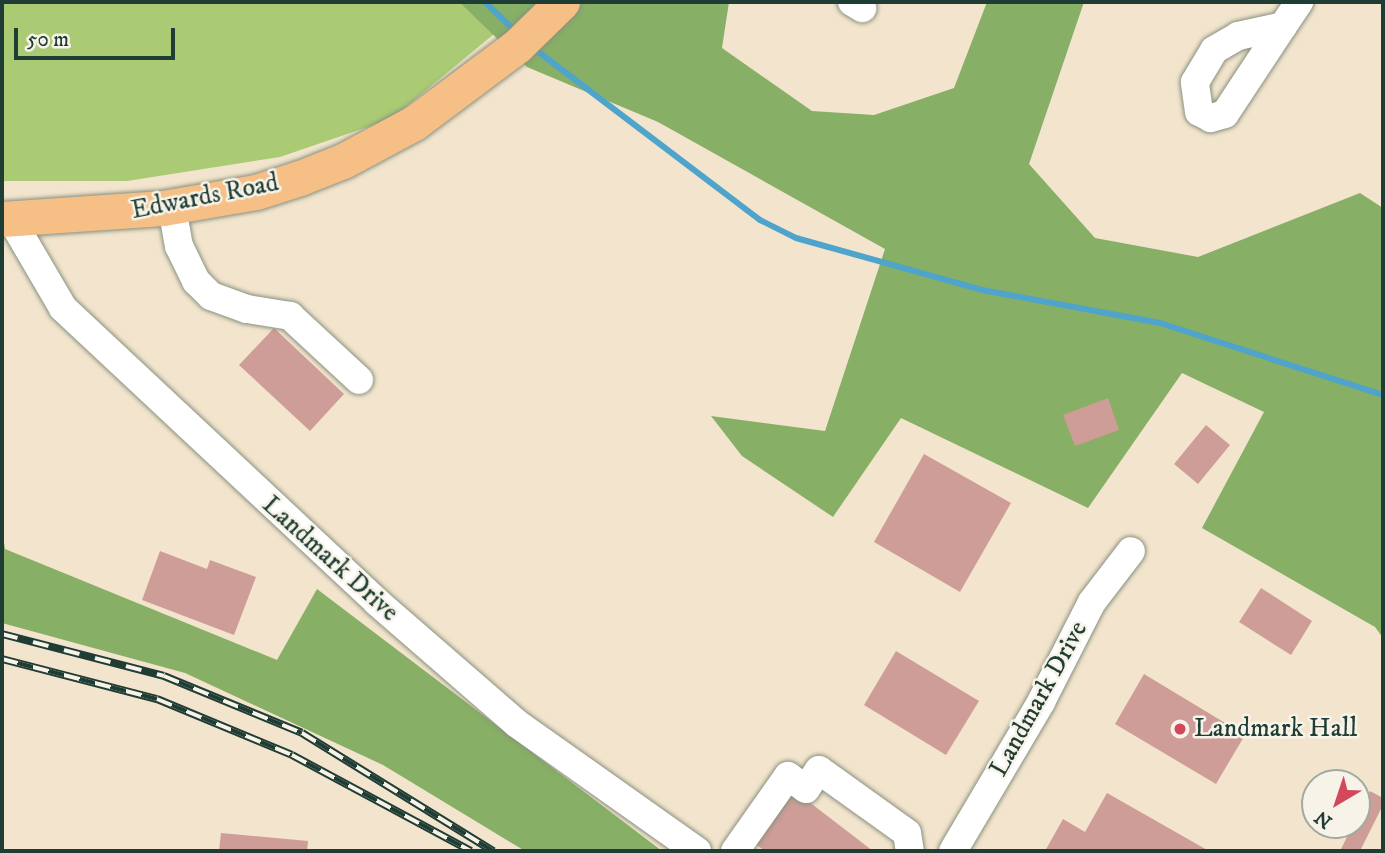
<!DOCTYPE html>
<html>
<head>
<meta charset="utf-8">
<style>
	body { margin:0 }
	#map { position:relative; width:1385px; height:853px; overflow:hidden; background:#f3e5cd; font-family:"IM FELL DW Pica",serif }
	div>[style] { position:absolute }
	.green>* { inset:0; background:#aacb73 }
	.forest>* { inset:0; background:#87af65 }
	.stream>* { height:6px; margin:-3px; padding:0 3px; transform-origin:3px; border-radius:3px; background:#4fa4cb }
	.building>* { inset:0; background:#ce9d98 }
	.roads { filter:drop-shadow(0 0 2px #899180) drop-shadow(0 0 2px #899180) }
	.minor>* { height:28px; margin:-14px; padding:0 14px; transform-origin:14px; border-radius:14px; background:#fff }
	.major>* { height:35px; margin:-17.5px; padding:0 17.5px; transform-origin:17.5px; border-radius:17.5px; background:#f5bf86 }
	.rail>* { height:8px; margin-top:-4px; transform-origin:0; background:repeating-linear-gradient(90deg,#f7f3e8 0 16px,#1f3d34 0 32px); box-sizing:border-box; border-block:2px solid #1f3d34 }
	.dots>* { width:19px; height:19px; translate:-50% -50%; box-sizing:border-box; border:4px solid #f7f3e8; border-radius:50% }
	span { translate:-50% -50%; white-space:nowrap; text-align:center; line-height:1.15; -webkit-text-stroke:5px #f7f3e8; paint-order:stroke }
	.street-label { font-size:26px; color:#1f3d34 }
	.poi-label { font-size:26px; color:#1f3d34 }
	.left { translate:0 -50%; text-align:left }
	.frame { position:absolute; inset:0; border:4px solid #1f3d34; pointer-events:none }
	.north { position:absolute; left:1301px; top:769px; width:70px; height:70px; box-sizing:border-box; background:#f7f3e8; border:2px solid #a1aaa0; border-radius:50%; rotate:219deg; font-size:19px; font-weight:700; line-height:28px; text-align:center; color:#1f3d34 }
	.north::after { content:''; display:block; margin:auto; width:24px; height:32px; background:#d1495b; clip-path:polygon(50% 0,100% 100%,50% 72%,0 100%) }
	.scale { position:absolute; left:14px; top:28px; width:161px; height:32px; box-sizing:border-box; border:4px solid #1f3d34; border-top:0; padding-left:9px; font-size:21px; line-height:24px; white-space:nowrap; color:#1f3d34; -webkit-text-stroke:5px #f7f3e8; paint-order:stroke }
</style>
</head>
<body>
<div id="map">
	<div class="green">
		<div style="clip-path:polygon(2px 2px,459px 2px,494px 34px,391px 119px,280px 157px,127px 181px,2px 181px)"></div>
	</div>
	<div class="forest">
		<div style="clip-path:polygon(459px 2px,729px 2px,722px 48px,812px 111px,874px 115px,954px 88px,987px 2px,1084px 2px,1029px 164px,1095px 238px,1198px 257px,1360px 193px,1383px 208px,1383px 638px,1375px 627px,1202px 528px,1264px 412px,1182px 373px,1088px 508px,901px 418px,833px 517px,742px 456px,711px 416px,825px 431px,885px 249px,658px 122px,527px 67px)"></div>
		<div style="clip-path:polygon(2px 529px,5px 549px,277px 660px,317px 589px,662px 851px,525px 851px,383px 765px,185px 673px,2px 623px)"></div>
	</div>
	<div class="stream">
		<div style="left:485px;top:2px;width:43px;rotate:44.1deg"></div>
		<div style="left:532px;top:47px;width:286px;rotate:37.2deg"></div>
		<div style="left:760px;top:220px;width:40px;rotate:26.6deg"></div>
		<div style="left:796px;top:238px;width:193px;rotate:15.6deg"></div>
		<div style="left:982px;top:290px;width:181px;rotate:10.5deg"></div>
		<div style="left:1160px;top:323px;width:234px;rotate:17.9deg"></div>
	</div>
	<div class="building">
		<div style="clip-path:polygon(274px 328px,344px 394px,310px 431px,239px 365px)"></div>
		<div style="clip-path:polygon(1108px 398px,1119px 430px,1075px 446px,1063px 415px)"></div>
		<div style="clip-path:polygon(1206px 425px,1230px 445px,1198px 484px,1174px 464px)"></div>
		<div style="clip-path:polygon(924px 454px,1011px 503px,960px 592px,874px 542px)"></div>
		<div style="clip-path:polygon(160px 551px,207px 569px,210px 560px,256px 577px,234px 635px,142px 600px)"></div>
		<div style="clip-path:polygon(1261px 588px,1312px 621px,1291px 655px,1239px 622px)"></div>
		<div style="clip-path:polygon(896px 651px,979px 701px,946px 755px,864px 705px)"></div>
		<div style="clip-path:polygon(1144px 674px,1245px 735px,1216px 784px,1115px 724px)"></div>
		<div style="clip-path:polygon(791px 788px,873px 851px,765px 851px,751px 841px)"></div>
		<div style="clip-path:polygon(1370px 791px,1383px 798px,1383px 805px,1360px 851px,1340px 851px)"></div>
		<div style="clip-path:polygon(1107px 793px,1209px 851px,1045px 851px,1063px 819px,1085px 832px)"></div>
		<div style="clip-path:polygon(221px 833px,308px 841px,307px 851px,219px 851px)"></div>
	</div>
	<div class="roads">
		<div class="minor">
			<div style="left:852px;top:2px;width:12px;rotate:31deg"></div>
			<div style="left:1283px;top:26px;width:105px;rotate:123.4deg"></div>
			<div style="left:1225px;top:114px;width:15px;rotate:164deg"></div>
			<div style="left:1211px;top:118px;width:13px;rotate:-153deg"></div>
			<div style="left:1199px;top:112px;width:30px;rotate:-98deg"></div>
			<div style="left:1195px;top:82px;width:37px;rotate:-59deg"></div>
			<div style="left:1214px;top:50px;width:28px;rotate:-30deg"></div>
			<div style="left:1238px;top:36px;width:46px;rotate:-12.5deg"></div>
			<div style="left:1283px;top:26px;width:29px;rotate:-56deg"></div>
			<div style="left:172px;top:207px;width:40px;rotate:80deg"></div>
			<div style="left:179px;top:246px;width:39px;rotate:64deg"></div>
			<div style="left:196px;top:281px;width:21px;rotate:45deg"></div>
			<div style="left:211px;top:296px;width:38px;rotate:20deg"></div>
			<div style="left:247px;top:309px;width:44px;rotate:9.2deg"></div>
			<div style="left:290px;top:316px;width:94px;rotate:42.8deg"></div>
			<div style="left:11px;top:219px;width:103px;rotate:59.7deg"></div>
			<div style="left:63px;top:308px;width:430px;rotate:43.1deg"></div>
			<div style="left:377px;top:602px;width:184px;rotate:41deg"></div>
			<div style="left:516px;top:723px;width:222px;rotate:35.3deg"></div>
			<div style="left:735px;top:851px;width:92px;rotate:-54.8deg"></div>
			<div style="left:788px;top:776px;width:22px;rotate:36deg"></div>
			<div style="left:806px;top:789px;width:23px;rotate:-56deg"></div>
			<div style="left:819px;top:770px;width:108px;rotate:35.6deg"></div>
			<div style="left:907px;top:833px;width:18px;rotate:81deg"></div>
			<div style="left:953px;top:851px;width:173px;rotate:-59.4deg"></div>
			<div style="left:1041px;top:702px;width:112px;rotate:-63deg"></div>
			<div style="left:1092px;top:602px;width:64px;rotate:-52.6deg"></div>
		</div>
		<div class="major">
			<div style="left:2px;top:219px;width:161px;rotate:-3.9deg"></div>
			<div style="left:163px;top:208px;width:94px;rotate:-9.8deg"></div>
			<div style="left:256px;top:192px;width:46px;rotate:-17.7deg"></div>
			<div style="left:300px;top:178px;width:46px;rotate:-21.6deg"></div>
			<div style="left:343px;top:161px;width:81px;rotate:-28.2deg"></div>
			<div style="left:414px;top:123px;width:129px;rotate:-36.8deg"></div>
			<div style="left:517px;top:46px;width:63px;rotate:-44.4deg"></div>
		</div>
	</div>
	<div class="rail">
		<div style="left:2px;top:634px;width:167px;rotate:14.5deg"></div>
		<div style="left:164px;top:676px;width:149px;rotate:22.4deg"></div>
		<div style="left:302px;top:733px;width:225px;rotate:31.7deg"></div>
		<div style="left:2px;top:659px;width:160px;rotate:14.5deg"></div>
		<div style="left:157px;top:699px;width:146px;rotate:22.5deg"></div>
		<div style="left:292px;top:755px;width:203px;rotate:28.2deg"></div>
	</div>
	<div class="dots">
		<div style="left:1180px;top:729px;background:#d1495b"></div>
	</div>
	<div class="street-label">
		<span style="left:205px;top:197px;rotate:-11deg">Edwards Road</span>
		<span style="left:330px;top:559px;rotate:42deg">Landmark Drive</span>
		<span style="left:1039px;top:699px;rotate:-61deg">Landmark Drive</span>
	</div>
	<div class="poi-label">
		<span class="left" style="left:1194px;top:729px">Landmark Hall</span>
	</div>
	<div class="frame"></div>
	<div class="north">N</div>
	<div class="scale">50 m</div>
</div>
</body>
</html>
